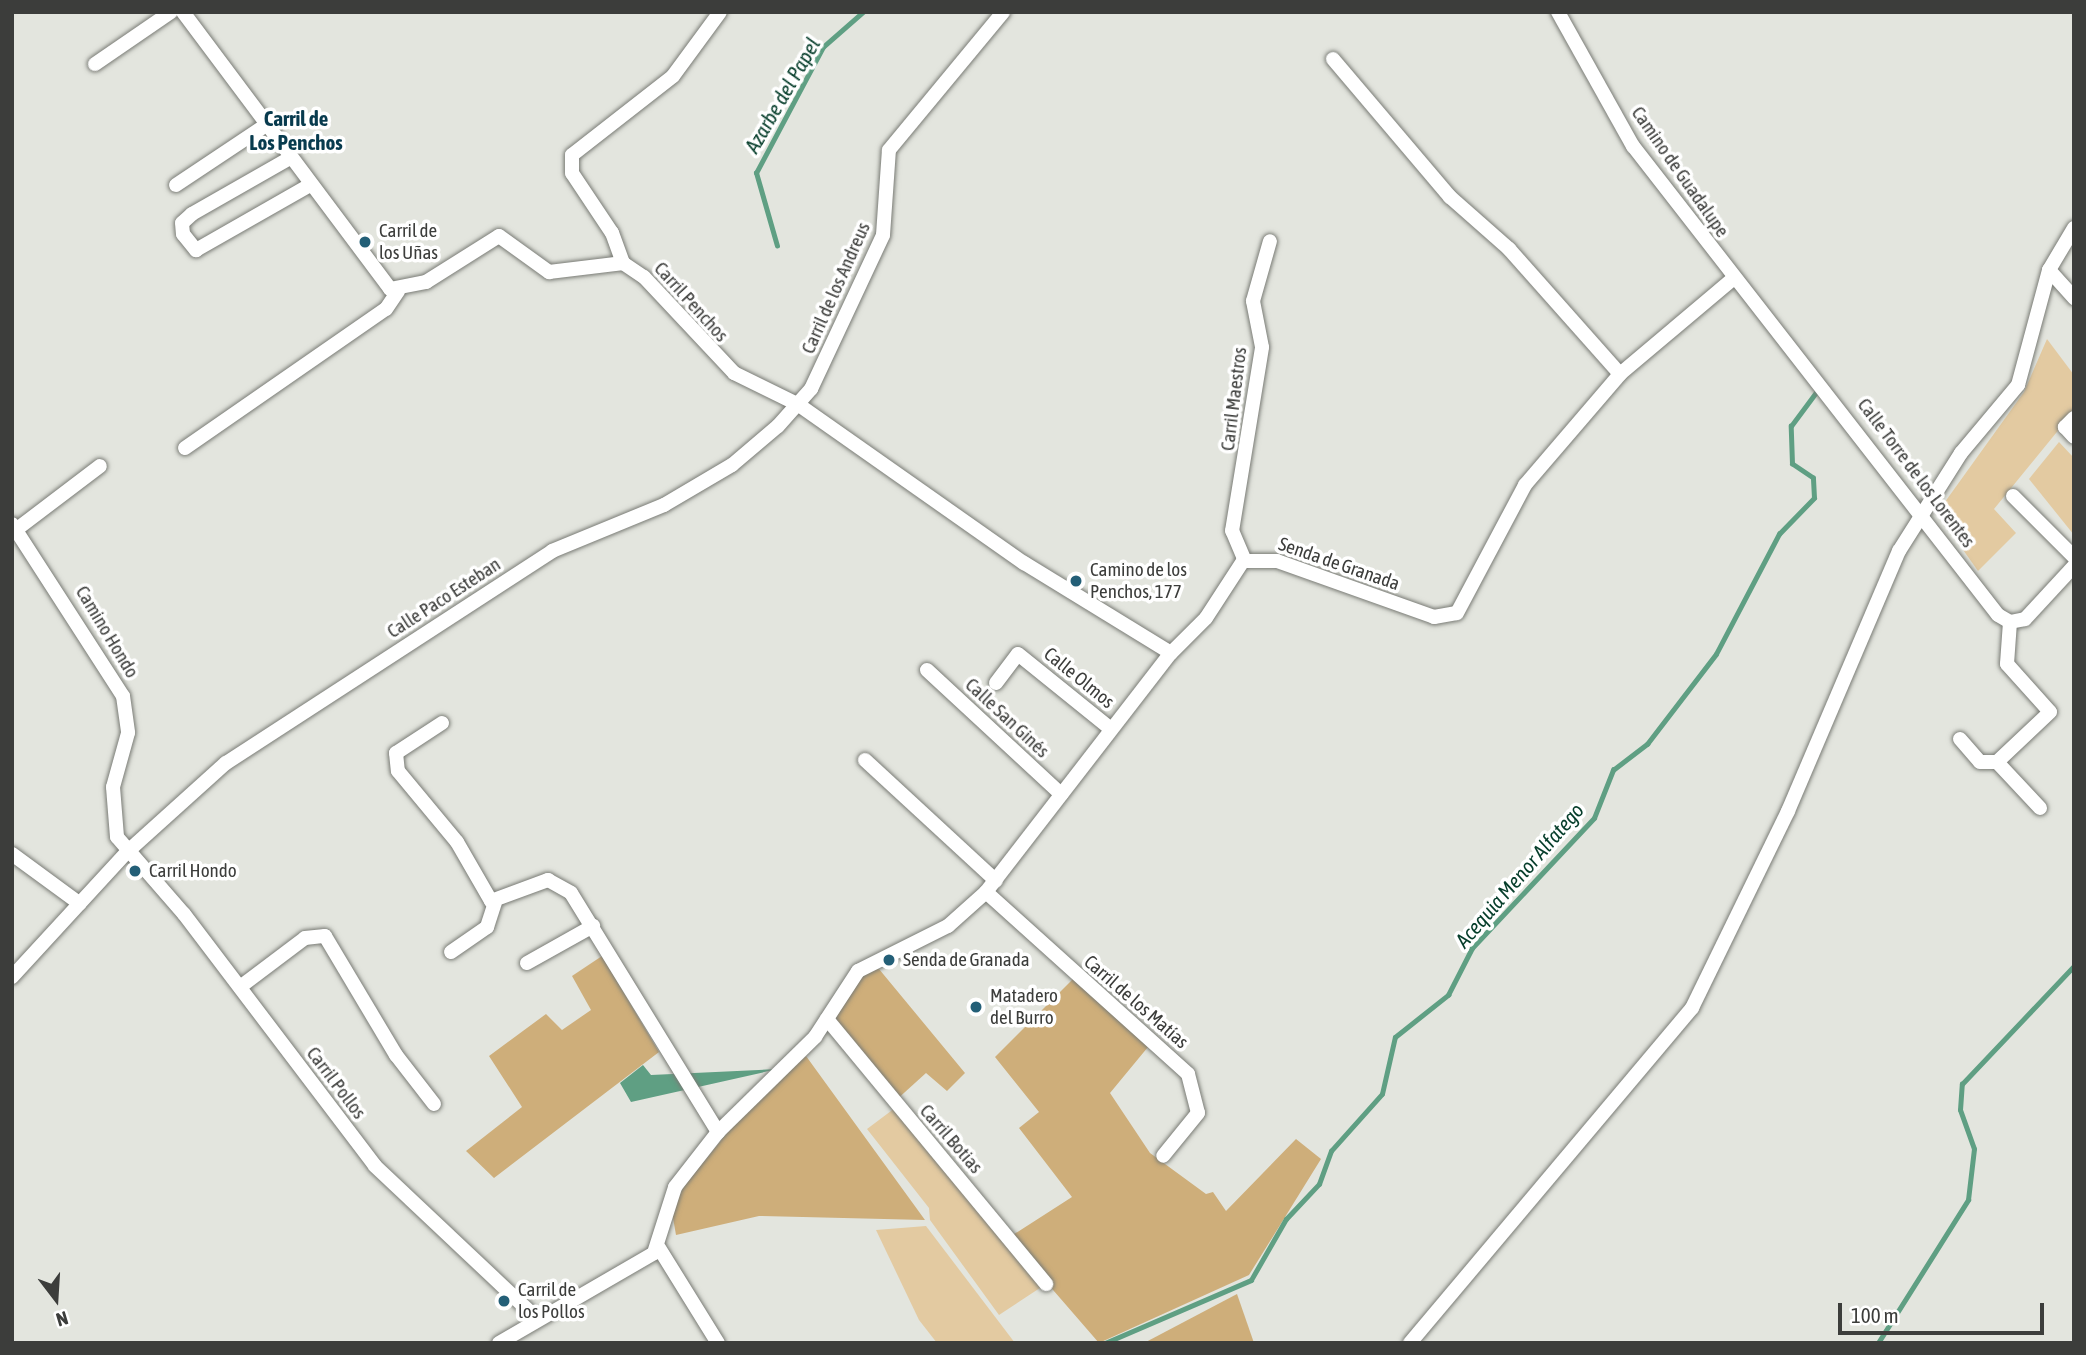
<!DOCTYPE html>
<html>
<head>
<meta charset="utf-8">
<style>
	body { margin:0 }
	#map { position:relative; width:2086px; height:1355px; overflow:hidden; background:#e3e5de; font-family:"Asap Condensed",sans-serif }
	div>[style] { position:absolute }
	.green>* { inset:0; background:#e3caa1 }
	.forest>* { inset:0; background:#ceae7a }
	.water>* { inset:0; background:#5f9f83 }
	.stream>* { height:4.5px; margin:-2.25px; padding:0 2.25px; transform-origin:2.25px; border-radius:2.25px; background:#5f9f83 }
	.roads { filter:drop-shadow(0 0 2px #797b75) drop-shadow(0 0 2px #797b75) }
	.minor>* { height:14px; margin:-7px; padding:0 7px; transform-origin:7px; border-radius:7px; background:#fff }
	.dots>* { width:19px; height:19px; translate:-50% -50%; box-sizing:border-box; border:4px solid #fff; border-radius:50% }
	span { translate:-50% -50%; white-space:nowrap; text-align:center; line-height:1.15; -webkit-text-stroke:7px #fff; paint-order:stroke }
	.street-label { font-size:19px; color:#3c3d3b }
	.poi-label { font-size:19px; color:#3c3d3b }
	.left { translate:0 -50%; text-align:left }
	.water-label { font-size:21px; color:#053d2a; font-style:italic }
	.neighbourhood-label { font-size:21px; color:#083b4e; font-weight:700 }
	.frame { position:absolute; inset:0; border:14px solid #3c3d3b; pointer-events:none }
	.north { position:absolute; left:21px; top:1264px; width:70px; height:70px; -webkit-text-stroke:5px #fff; paint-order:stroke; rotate:163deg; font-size:19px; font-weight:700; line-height:28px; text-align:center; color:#3c3d3b }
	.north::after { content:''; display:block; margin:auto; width:24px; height:32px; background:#3c3d3b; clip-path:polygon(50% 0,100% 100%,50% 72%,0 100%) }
	.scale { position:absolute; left:1838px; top:1303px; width:206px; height:32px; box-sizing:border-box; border:4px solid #3c3d3b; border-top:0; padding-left:9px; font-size:21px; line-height:24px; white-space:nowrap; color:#3c3d3b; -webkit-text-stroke:5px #fff; paint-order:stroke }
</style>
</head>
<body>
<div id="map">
	<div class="green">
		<div style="clip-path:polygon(2047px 339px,2074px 375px,2074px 411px,1994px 509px,2016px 533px,1978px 571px,1937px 513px,2024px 392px)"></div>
		<div style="clip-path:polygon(2059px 442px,2074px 458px,2074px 535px,2029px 479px)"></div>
		<div style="clip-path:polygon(895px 1108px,1046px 1284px,999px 1315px,930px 1220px,929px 1208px,867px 1129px)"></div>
		<div style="clip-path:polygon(926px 1226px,1015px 1343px,937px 1343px,919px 1320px,876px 1230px)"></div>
	</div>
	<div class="forest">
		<div style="clip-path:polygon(602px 956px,659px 1052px,494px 1178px,466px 1151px,522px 1107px,489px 1056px,546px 1014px,562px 1030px,591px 1010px,572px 976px)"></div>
		<div style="clip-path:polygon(879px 969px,965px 1073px,947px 1091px,926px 1073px,894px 1102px,832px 1022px,858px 971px)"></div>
		<div style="clip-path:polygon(1074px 978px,1148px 1047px,1110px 1093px,1150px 1153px,1206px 1194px,1213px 1192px,1226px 1211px,1296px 1139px,1321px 1159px,1249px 1275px,1099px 1343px,1008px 1238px,1072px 1197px,1019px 1128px,1039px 1112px,995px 1057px)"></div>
		<div style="clip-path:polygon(806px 1056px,925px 1220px,759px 1216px,676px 1235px,672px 1212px,684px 1186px,750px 1105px)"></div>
		<div style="clip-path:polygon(1237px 1294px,1254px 1343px,1144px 1343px)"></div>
	</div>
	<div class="water">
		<div style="clip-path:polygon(643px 1065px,651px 1075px,778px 1069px,631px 1102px,620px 1083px)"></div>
	</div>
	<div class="stream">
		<div style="left:777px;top:246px;width:76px;rotate:-106deg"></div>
		<div style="left:756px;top:173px;width:143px;rotate:-62deg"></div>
		<div style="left:823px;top:47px;width:53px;rotate:-41.2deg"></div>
		<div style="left:1105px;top:1343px;width:159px;rotate:-23.3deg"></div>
		<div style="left:1251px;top:1280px;width:70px;rotate:-60.2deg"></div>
		<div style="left:1286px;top:1219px;width:48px;rotate:-46.7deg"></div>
		<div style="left:1319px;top:1184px;width:35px;rotate:-70deg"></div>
		<div style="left:1331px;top:1151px;width:76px;rotate:-48.2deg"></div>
		<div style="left:1382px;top:1094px;width:58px;rotate:-77.2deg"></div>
		<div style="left:1395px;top:1037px;width:68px;rotate:-38.4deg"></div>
		<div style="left:1448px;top:995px;width:53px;rotate:-62.9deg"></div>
		<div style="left:1472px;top:948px;width:178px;rotate:-46.8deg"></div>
		<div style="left:1594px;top:818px;width:52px;rotate:-68.4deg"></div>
		<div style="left:1613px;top:770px;width:43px;rotate:-37.4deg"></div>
		<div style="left:1647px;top:744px;width:113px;rotate:-52.5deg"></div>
		<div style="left:1716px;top:654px;width:136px;rotate:-62.3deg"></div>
		<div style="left:1779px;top:534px;width:50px;rotate:-45.8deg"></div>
		<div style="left:1814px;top:498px;width:20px;rotate:-93deg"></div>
		<div style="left:1813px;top:478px;width:25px;rotate:-146deg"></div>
		<div style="left:1792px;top:464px;width:38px;rotate:-92deg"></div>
		<div style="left:1791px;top:426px;width:44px;rotate:-53.4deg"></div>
		<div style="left:1878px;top:1343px;width:169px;rotate:-57.8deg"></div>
		<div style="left:1968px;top:1200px;width:51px;rotate:-83.3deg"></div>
		<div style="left:1974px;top:1149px;width:41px;rotate:-109.7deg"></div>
		<div style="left:1960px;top:1110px;width:26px;rotate:-86deg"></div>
		<div style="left:1962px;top:1084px;width:163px;rotate:-46.5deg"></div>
	</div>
	<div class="roads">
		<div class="minor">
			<div style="left:183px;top:12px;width:346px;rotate:53.2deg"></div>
			<div style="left:390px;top:289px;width:37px;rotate:-11deg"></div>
			<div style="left:426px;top:282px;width:86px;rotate:-32.2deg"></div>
			<div style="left:499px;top:236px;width:62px;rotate:35.8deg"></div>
			<div style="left:549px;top:272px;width:75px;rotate:-6.9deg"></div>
			<div style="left:623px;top:263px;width:25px;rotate:34deg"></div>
			<div style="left:644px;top:277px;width:132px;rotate:46.8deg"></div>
			<div style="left:734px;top:373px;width:72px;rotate:26.2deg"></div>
			<div style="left:799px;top:405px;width:275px;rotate:35.1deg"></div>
			<div style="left:1024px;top:563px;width:172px;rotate:31.5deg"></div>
			<div style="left:1558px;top:12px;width:154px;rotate:60.8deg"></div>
			<div style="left:1633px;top:146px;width:594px;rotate:52.11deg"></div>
			<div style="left:1998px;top:615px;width:14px;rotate:30deg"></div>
			<div style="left:2010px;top:622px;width:15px;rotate:-11deg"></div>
			<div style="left:2025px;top:619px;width:72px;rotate:-47.2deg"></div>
			<div style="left:1333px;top:59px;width:181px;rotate:49.7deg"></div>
			<div style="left:1450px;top:197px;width:79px;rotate:41.4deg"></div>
			<div style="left:1509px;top:249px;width:167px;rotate:48.4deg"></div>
			<div style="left:95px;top:64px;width:92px;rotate:-34.4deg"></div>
			<div style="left:290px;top:158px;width:113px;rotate:150.3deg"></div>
			<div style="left:192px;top:214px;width:13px;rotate:138deg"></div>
			<div style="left:182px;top:223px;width:11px;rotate:85deg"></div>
			<div style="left:183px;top:234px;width:21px;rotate:51deg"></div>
			<div style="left:196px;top:250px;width:131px;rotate:-29.7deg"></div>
			<div style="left:176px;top:185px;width:108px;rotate:-33.7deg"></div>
			<div style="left:623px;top:263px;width:32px;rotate:-110deg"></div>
			<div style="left:612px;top:233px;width:72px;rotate:-123.7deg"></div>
			<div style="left:572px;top:173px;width:18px;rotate:-90deg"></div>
			<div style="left:572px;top:155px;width:128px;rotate:-38deg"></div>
			<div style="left:673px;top:76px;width:79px;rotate:-53.7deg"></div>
			<div style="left:2049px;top:270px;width:38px;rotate:48deg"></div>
			<div style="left:2074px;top:418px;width:13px;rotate:135deg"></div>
			<div style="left:2065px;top:427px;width:13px;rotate:48deg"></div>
			<div style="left:185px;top:448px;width:244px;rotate:-34.7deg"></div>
			<div style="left:386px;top:309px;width:22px;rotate:-56deg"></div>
			<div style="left:2013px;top:496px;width:86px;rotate:45deg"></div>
			<div style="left:12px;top:524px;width:205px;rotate:57.2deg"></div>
			<div style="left:123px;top:696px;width:37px;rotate:82deg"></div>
			<div style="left:128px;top:733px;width:56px;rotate:105.5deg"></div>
			<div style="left:113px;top:787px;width:50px;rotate:85.4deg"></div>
			<div style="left:117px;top:837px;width:102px;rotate:49deg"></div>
			<div style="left:184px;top:914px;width:316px;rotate:52.8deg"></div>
			<div style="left:375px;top:1166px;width:220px;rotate:43.3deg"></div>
			<div style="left:17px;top:529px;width:104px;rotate:-37.2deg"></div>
			<div style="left:1245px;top:561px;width:33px;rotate:-113deg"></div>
			<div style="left:1232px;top:531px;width:186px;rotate:-80.7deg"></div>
			<div style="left:1262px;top:347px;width:47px;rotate:-101.1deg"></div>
			<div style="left:1253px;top:301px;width:62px;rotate:-74.2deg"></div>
			<div style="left:2010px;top:622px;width:42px;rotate:94.1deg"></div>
			<div style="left:2007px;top:664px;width:64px;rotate:48.1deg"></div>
			<div style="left:2050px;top:712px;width:73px;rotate:136.7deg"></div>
			<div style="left:1997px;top:762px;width:63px;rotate:46.9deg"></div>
			<div style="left:927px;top:670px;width:183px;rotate:42.8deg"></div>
			<div style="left:996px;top:683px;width:36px;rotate:-53deg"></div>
			<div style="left:1018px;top:654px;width:119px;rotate:38.9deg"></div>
			<div style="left:442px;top:723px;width:55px;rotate:146.9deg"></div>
			<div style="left:396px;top:753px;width:18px;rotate:84deg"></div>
			<div style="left:398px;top:771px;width:92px;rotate:50.3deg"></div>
			<div style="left:457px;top:842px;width:68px;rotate:60deg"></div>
			<div style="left:491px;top:901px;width:61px;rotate:-20.2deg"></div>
			<div style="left:548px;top:880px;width:26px;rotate:29deg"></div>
			<div style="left:571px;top:893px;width:281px;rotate:58.4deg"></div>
			<div style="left:1960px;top:739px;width:30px;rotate:49deg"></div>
			<div style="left:1980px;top:762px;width:17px"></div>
			<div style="left:865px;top:760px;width:178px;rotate:42.7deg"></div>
			<div style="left:12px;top:854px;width:84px;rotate:36.3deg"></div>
			<div style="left:986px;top:892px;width:272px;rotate:42deg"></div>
			<div style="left:1188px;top:1074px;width:40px;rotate:75.6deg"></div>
			<div style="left:1198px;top:1113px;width:55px;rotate:129.1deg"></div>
			<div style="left:451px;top:952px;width:44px;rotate:-34.8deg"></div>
			<div style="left:487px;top:927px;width:25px;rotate:-72deg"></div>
			<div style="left:527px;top:963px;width:76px;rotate:-29.3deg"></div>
			<div style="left:12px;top:977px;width:170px;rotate:-47.4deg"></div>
			<div style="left:127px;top:852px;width:133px;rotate:-42deg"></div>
			<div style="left:226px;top:763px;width:389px;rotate:-33deg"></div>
			<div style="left:552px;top:551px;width:121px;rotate:-22.3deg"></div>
			<div style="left:664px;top:505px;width:79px;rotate:-30.5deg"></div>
			<div style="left:732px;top:465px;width:60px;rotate:-40.3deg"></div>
			<div style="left:778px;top:426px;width:50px;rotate:-48.3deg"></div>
			<div style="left:811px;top:389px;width:170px;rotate:-64.9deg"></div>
			<div style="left:883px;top:235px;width:85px;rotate:-86deg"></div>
			<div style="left:889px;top:150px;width:179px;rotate:-50.4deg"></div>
			<div style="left:240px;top:987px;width:81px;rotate:-37deg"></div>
			<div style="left:305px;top:938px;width:20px;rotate:-6deg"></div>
			<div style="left:325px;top:936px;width:139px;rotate:59.2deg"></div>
			<div style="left:396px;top:1055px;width:62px;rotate:52.2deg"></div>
			<div style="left:827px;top:1019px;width:344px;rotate:50.4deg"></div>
			<div style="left:659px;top:1248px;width:112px;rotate:58.2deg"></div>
			<div style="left:499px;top:1343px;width:179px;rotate:-30.1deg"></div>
			<div style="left:654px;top:1253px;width:69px;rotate:-72.3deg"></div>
			<div style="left:675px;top:1187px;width:70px;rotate:-52deg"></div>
			<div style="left:718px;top:1132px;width:136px;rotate:-44.4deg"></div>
			<div style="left:815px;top:1037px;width:79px;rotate:-56.9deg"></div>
			<div style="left:858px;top:971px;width:101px;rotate:-26.6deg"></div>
			<div style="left:948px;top:926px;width:51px;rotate:-41.8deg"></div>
			<div style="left:986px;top:892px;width:302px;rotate:-52.3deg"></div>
			<div style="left:1171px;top:653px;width:49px;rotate:-45deg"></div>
			<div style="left:1206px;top:618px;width:68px;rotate:-57deg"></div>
			<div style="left:1243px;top:561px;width:34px"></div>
			<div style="left:1277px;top:561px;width:167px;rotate:19.6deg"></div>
			<div style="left:1434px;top:617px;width:23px;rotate:-10deg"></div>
			<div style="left:1457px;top:613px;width:145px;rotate:-62deg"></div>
			<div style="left:1525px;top:485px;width:146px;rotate:-49.4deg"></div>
			<div style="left:1620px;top:374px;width:148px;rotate:-40.1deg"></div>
			<div style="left:1410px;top:1343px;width:438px;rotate:-49.9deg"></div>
			<div style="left:1692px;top:1008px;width:219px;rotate:-64deg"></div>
			<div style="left:1788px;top:811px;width:283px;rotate:-66.9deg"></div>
			<div style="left:1899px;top:551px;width:116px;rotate:-57.7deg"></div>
			<div style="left:1961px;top:453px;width:89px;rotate:-50deg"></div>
			<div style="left:2018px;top:385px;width:119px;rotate:-74.9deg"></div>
			<div style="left:2049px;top:270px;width:49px;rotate:-59.2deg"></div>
		</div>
	</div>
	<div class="dots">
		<div style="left:365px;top:242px;background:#235f77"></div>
		<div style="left:1076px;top:581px;background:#235f77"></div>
		<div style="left:135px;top:871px;background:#235f77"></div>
		<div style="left:889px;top:960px;background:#235f77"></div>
		<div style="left:976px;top:1007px;background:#235f77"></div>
		<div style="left:504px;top:1301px;background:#235f77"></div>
	</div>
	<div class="street-label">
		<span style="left:1680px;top:172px;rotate:55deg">Camino de Guadalupe</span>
		<span style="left:836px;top:288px;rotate:-66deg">Carril de los Andreus</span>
		<span style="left:691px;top:302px;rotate:48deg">Carril Penchos</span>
		<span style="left:1234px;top:399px;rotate:-83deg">Carril Maestros</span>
		<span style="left:1916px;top:473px;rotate:53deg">Calle Torre de los Lorentes</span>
		<span style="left:1339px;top:564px;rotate:19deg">Senda de Granada</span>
		<span style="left:444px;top:598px;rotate:-33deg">Calle Paco Esteban</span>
		<span style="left:107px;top:632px;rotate:59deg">Camino Hondo</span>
		<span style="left:1079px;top:678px;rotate:39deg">Calle Olmos</span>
		<span style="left:1007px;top:718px;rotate:43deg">Calle San Ginés</span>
		<span style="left:1136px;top:1002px;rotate:41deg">Carril de los Matías</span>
		<span style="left:336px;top:1083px;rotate:53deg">Carril Pollos</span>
		<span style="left:951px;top:1139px;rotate:49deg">Carril Botias</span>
	</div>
	<div class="poi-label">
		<span class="left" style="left:379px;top:242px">Carril de<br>los Uñas</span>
		<span class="left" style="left:1090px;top:581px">Camino de los<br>Penchos, 177</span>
		<span class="left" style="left:149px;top:871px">Carril Hondo</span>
		<span class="left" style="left:903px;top:960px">Senda de Granada</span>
		<span class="left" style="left:990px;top:1007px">Matadero<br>del Burro</span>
		<span class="left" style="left:518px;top:1301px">Carril de<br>los Pollos</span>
	</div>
	<div class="water-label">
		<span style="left:782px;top:95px;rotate:-60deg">Azarbe del Papel</span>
		<span style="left:1519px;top:875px;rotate:-49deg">Acequia Menor Alfatego</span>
	</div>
	<div class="neighbourhood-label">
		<span style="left:296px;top:130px">Carril de<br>Los Penchos</span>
	</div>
	<div class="frame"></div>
	<div class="north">N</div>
	<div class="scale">100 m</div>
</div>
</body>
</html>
